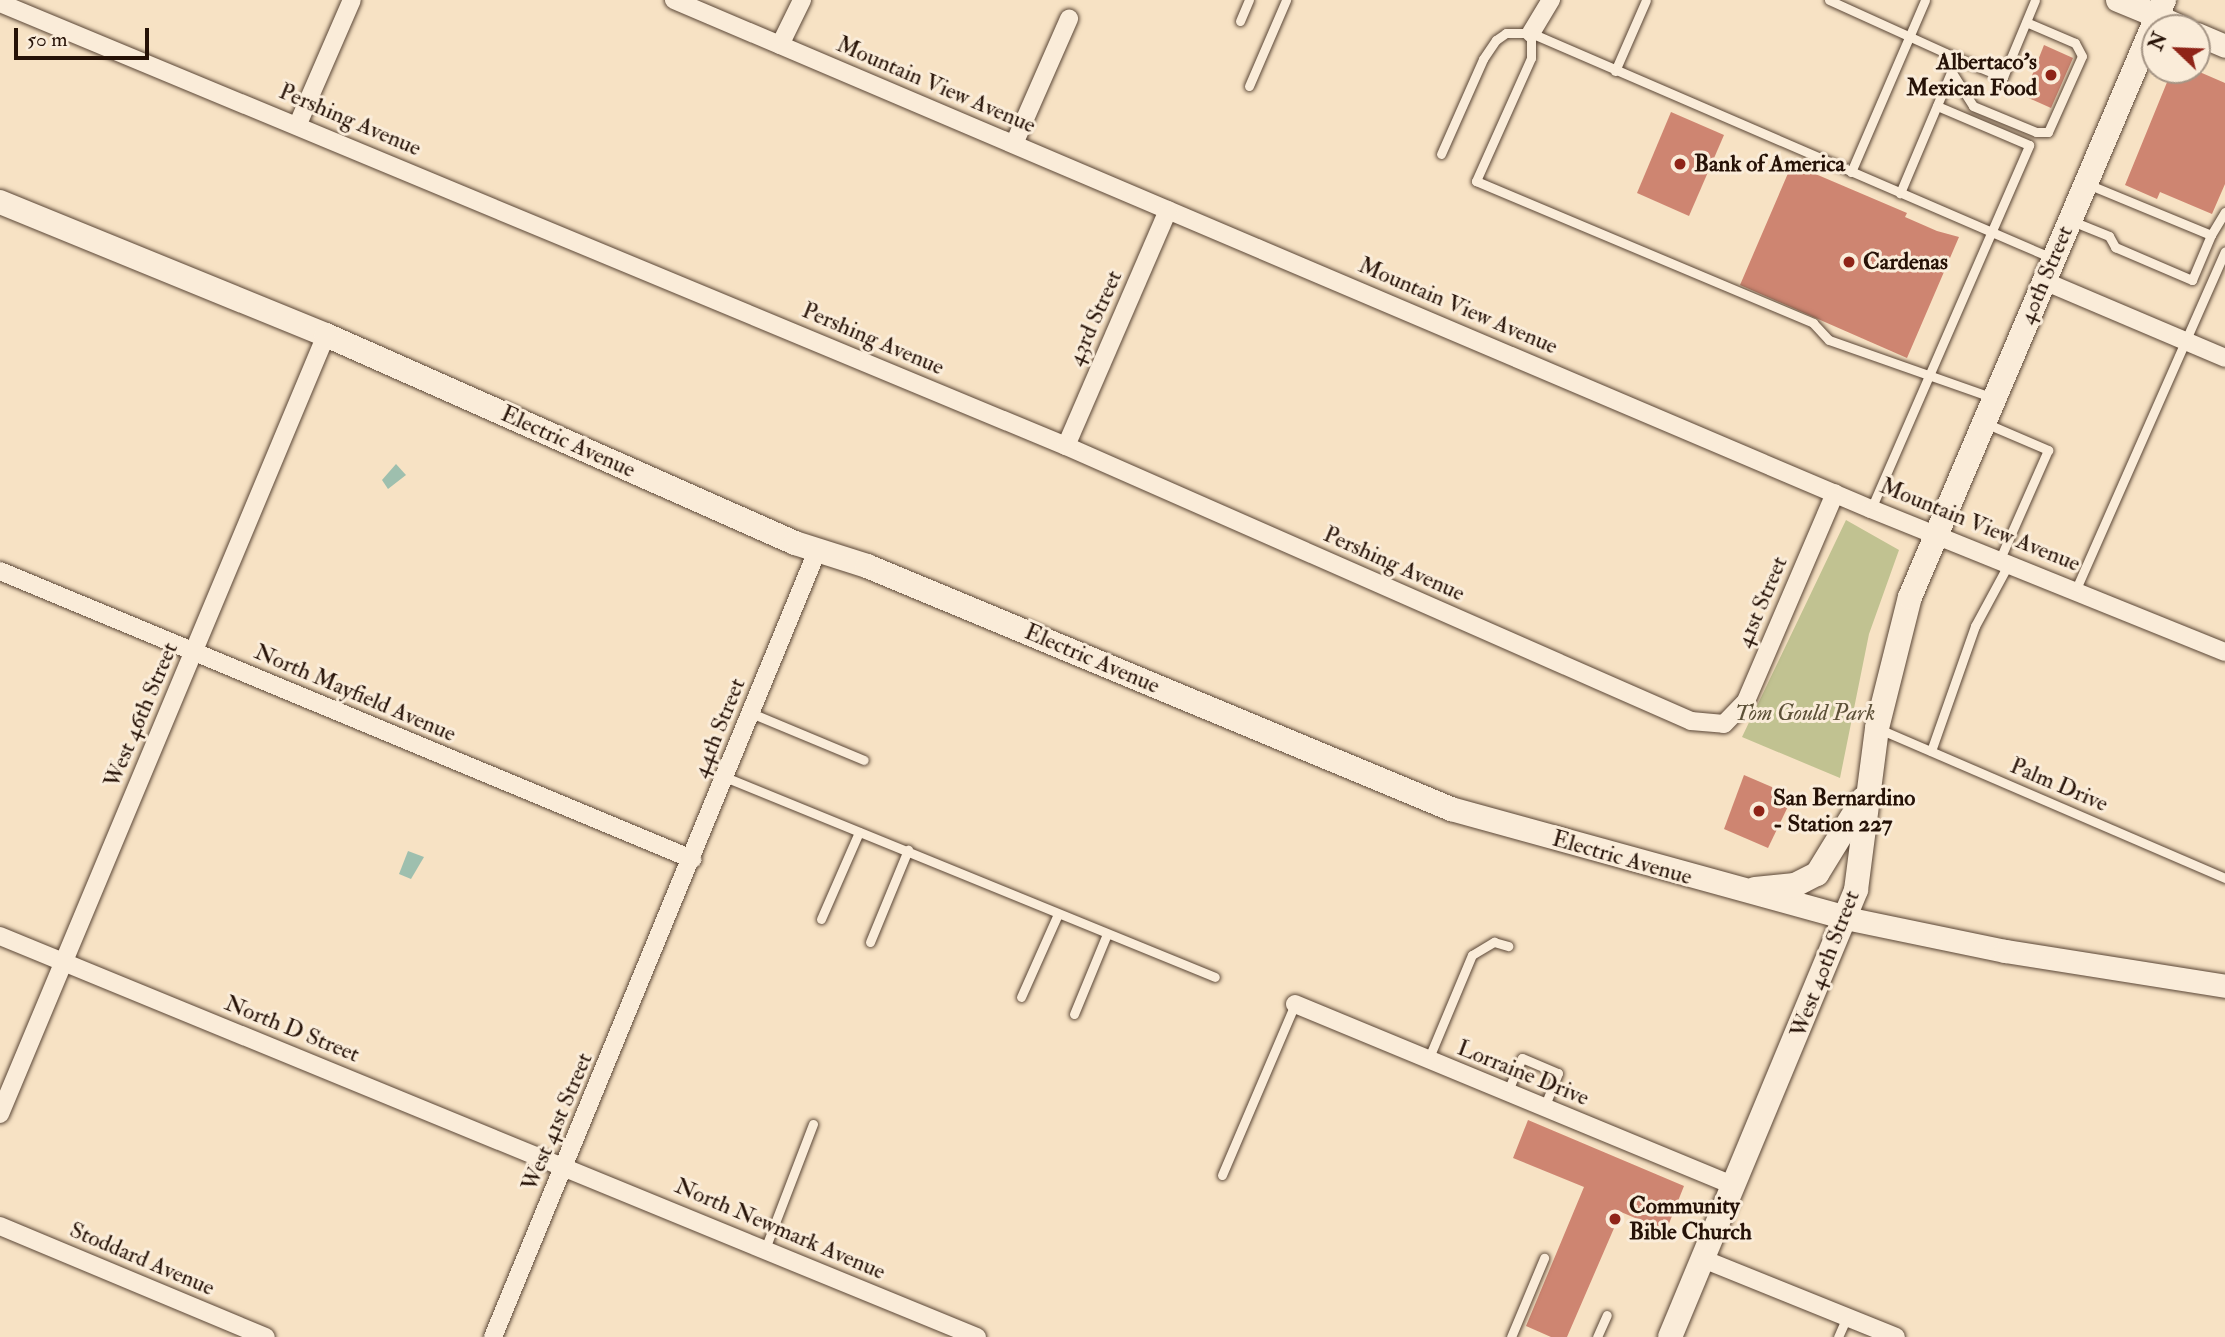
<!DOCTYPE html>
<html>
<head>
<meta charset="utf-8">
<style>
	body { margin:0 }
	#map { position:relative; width:2225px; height:1337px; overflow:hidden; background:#f7e2c4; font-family:"IM FELL Double Pica",serif }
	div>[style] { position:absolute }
	.green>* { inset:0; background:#c1c291 }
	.water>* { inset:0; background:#9ebfae }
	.building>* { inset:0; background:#ce8571 }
	.roads { filter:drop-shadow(0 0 2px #5a4636) drop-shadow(0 0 2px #5a4636) }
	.service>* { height:9px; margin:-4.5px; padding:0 4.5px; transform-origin:4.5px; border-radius:4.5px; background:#faecd9 }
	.minor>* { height:18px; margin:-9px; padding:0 9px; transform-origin:9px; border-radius:9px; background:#faecd9 }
	.tertiary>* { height:23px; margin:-11.5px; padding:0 11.5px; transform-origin:11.5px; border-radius:11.5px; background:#faecd9 }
	.secondary>* { height:24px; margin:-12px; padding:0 12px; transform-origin:12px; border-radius:12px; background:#faecd9 }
	.dots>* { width:19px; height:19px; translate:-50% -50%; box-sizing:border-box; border:4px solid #faecd9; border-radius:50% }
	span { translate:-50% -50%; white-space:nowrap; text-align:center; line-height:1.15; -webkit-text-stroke:6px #faecd9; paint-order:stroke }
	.poi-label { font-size:23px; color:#261207; font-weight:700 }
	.right { translate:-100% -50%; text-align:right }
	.left { translate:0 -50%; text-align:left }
	.street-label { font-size:23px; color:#261207 }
	.park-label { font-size:23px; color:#5c5037; font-style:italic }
	.north { position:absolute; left:2141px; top:14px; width:70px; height:70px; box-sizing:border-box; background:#faecd9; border:2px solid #a59585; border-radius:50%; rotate:293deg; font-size:19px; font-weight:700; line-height:28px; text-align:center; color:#261207 }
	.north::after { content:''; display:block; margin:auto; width:24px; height:32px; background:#8f2418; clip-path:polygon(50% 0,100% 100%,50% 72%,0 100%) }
	.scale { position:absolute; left:14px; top:28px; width:135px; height:32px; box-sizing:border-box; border:4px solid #261207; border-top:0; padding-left:9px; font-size:21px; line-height:24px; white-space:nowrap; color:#261207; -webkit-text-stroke:5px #faecd9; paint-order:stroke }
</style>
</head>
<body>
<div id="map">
	<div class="green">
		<div style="clip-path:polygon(1846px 520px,1899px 550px,1869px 634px,1840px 778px,1742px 737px)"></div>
	</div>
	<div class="water">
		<div style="clip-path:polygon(396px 464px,406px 475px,388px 489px,382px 480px)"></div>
		<div style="clip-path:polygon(408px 851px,424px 857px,411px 879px,399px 874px)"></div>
	</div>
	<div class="building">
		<div style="clip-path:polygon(2044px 45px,2073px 58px,2051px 108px,2024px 96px)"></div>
		<div style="clip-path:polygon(2172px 70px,2195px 70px,2225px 83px,2225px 184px,2212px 214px,2160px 192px,2157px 199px,2125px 185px)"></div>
		<div style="clip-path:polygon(1671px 112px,1724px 135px,1689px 216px,1637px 193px)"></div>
		<div style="clip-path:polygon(1792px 164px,1907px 213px,1905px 217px,1937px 231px,1959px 237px,1907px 358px,1740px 285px)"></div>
		<div style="clip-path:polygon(1744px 775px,1793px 796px,1768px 848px,1724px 829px)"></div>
		<div style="clip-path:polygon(1528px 1120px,1684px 1186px,1666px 1231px,1621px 1212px,1567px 1337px,1551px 1337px,1526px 1326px,1584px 1187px,1513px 1158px)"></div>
	</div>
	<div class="roads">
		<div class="service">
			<div style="left:1829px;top:0;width:141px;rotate:24.4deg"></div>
			<div style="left:1957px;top:58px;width:147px;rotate:112.9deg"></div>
			<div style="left:1240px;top:21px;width:23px;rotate:-67deg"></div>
			<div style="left:1531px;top:33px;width:25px;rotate:90deg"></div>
			<div style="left:1531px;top:58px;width:135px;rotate:114.1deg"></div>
			<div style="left:1476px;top:181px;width:366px;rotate:22.8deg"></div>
			<div style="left:1813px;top:323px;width:23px;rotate:47deg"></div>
			<div style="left:1829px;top:340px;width:175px;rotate:19.4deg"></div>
			<div style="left:1957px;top:58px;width:50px;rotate:22.4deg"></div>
			<div style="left:2003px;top:77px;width:83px;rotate:-67.4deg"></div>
			<div style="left:1615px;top:71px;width:77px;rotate:-66.4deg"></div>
			<div style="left:1951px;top:71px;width:41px;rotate:57.8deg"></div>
			<div style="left:1973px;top:106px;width:68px;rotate:22.4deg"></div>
			<div style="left:2036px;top:132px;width:12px"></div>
			<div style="left:2048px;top:132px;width:83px;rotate:-65.9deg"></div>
			<div style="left:2082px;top:56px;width:15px;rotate:-118deg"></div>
			<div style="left:2075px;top:43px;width:53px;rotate:-156.8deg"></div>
			<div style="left:1249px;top:86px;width:94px;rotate:-66.7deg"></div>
			<div style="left:1441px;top:154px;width:104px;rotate:-66.1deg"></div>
			<div style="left:1483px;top:59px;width:23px;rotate:-56deg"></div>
			<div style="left:1496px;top:40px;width:12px;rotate:-35deg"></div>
			<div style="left:1506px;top:33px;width:25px"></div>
			<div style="left:1531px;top:33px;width:568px;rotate:23.36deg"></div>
			<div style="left:1851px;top:172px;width:187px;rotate:-66.7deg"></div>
			<div style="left:2072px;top:221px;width:40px;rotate:22deg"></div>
			<div style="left:2109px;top:236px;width:13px;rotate:61deg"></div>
			<div style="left:2115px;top:247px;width:84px;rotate:23.2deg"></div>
			<div style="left:2192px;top:280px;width:49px;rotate:-67.1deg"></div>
			<div style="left:2211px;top:235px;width:134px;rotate:-157.6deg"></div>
			<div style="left:2211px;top:235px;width:27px;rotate:-59deg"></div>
			<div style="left:1985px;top:423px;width:69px;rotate:23.2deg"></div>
			<div style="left:2048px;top:450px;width:119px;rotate:113.8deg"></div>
			<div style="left:1871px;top:509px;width:397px;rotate:-66.5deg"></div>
			<div style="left:2029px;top:145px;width:100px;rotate:-157deg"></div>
			<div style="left:2076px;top:589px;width:369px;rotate:-66.2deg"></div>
			<div style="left:751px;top:713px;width:122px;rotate:22.6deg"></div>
			<div style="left:1879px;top:729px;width:377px;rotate:23.3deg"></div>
			<div style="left:1931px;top:751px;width:133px;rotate:-70.6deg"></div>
			<div style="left:1975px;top:626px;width:72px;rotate:-61.6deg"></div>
			<div style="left:725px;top:777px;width:529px;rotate:22.2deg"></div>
			<div style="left:821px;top:919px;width:95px;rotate:-66.4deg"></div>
			<div style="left:870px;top:942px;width:100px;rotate:-67.6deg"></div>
			<div style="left:1021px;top:997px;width:91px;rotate:-66deg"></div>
			<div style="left:1074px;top:1014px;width:87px;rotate:-67.6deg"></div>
			<div style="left:1428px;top:1060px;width:114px;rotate:-67.3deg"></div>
			<div style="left:1472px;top:955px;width:26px;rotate:-31deg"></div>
			<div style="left:1494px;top:942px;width:15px;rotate:16deg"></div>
			<div style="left:1507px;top:1093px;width:38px;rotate:-67deg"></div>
			<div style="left:1522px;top:1058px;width:39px;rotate:23deg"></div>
			<div style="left:1558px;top:1073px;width:38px;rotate:112deg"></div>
			<div style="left:1222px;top:1175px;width:186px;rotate:-66.9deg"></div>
			<div style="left:765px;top:1249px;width:134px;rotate:-69deg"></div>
			<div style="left:1511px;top:1337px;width:86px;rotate:-67.3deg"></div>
			<div style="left:1597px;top:1337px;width:24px;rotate:-66deg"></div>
			<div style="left:1838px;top:1337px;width:22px;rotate:-66deg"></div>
		</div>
		<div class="minor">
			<div style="left:674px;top:0;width:1301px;rotate:23.04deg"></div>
			<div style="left:1871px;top:509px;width:382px;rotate:22deg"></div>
			<div style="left:0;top:3px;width:1154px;rotate:22.57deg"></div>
			<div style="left:1066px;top:446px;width:683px;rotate:23.75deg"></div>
			<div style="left:1691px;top:721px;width:33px;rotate:5deg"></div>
			<div style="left:1724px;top:724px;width:32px;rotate:-46deg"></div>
			<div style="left:1746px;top:701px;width:226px;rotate:-66.8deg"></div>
			<div style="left:1531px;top:33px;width:39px;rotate:-59deg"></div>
			<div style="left:780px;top:45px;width:50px;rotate:-63.9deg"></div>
			<div style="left:298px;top:124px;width:135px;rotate:-66.5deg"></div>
			<div style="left:1014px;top:144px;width:137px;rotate:-66.3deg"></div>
			<div style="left:2044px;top:281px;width:197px;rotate:23deg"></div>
			<div style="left:1066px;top:446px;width:257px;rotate:-66.6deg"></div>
			<div style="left:0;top:571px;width:750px;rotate:22.6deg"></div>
			<div style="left:0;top:936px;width:1056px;rotate:22.32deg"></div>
			<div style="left:1295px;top:1004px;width:475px;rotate:22.5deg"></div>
			<div style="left:0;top:1114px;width:844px;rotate:-67.29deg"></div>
			<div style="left:0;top:1226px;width:288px;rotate:22.7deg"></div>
			<div style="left:1703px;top:1259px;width:208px;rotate:22deg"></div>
			<div style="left:493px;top:1337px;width:852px;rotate:-67.59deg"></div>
		</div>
		<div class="tertiary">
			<div style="left:2157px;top:16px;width:30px;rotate:24deg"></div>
			<div style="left:2197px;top:34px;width:30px;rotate:23deg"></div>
			<div style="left:1846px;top:918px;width:162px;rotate:11.7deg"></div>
			<div style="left:2005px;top:951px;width:223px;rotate:9deg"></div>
		</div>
		<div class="secondary">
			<div style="left:2118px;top:0;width:42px;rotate:22.3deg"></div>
			<div style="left:0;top:202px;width:352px;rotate:22.2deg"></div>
			<div style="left:326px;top:335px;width:513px;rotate:23.92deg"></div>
			<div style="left:795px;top:543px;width:76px;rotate:17.7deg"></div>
			<div style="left:867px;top:566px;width:633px;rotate:22.59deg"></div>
			<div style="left:1451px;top:809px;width:410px;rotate:15.4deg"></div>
			<div style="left:1755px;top:889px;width:40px;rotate:-5.7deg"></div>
			<div style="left:1795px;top:885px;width:25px;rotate:-27deg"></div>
			<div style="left:1817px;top:874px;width:88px;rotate:-58.5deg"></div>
			<div style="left:1670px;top:1337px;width:484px;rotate:-67.4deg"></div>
			<div style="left:1856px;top:890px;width:163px;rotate:-82.6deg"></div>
			<div style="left:1877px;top:728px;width:135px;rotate:-75.9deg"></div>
			<div style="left:1910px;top:597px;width:649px;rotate:-66.95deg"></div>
		</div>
	</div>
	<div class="dots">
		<div style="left:2051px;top:75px;background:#8f2418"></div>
		<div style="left:1680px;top:164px;background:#8f2418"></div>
		<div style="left:1849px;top:262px;background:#8f2418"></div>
		<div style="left:1759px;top:811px;background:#8f2418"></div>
		<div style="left:1615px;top:1219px;background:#8f2418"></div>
	</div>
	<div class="poi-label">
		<span class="right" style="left:2037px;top:75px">Albertaco’s<br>Mexican Food</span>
		<span class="left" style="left:1694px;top:164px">Bank of America</span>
		<span class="left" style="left:1863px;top:262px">Cardenas</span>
		<span class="left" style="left:1773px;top:811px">San Bernardino<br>- Station 227</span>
		<span class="left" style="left:1629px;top:1219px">Community<br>Bible Church</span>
	</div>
	<div class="street-label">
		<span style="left:936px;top:85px;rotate:23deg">Mountain View Avenue</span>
		<span style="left:350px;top:120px;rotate:23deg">Pershing Avenue</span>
		<span style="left:2046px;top:275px;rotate:-67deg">40th Street</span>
		<span style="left:1458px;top:306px;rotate:23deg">Mountain View Avenue</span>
		<span style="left:1095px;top:318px;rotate:-66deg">43rd Street</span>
		<span style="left:873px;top:339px;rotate:23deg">Pershing Avenue</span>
		<span style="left:568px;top:442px;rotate:24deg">Electric Avenue</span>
		<span style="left:1980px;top:525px;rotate:22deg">Mountain View Avenue</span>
		<span style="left:1394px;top:564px;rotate:24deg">Pershing Avenue</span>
		<span style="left:1762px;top:602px;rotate:-67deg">41st Street</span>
		<span style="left:1092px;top:659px;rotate:23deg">Electric Avenue</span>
		<span style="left:355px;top:693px;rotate:23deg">North Mayfield Avenue</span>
		<span style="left:141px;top:715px;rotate:-67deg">West 46th Street</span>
		<span style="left:719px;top:728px;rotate:-68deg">44th Street</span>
		<span style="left:2059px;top:785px;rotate:23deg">Palm Drive</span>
		<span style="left:1622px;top:858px;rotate:16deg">Electric Avenue</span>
		<span style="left:1825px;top:964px;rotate:-69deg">West 40th Street</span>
		<span style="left:292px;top:1029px;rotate:22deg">North D Street</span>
		<span style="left:1523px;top:1073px;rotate:22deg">Lorraine Drive</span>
		<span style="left:557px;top:1122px;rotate:-67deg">West 41st Street</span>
		<span style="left:780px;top:1229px;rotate:23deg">North Newmark Avenue</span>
		<span style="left:142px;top:1259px;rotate:23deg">Stoddard Avenue</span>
	</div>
	<div class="park-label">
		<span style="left:1805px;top:713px">Tom Gould Park</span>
	</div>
	<div class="north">N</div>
	<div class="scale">50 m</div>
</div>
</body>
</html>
